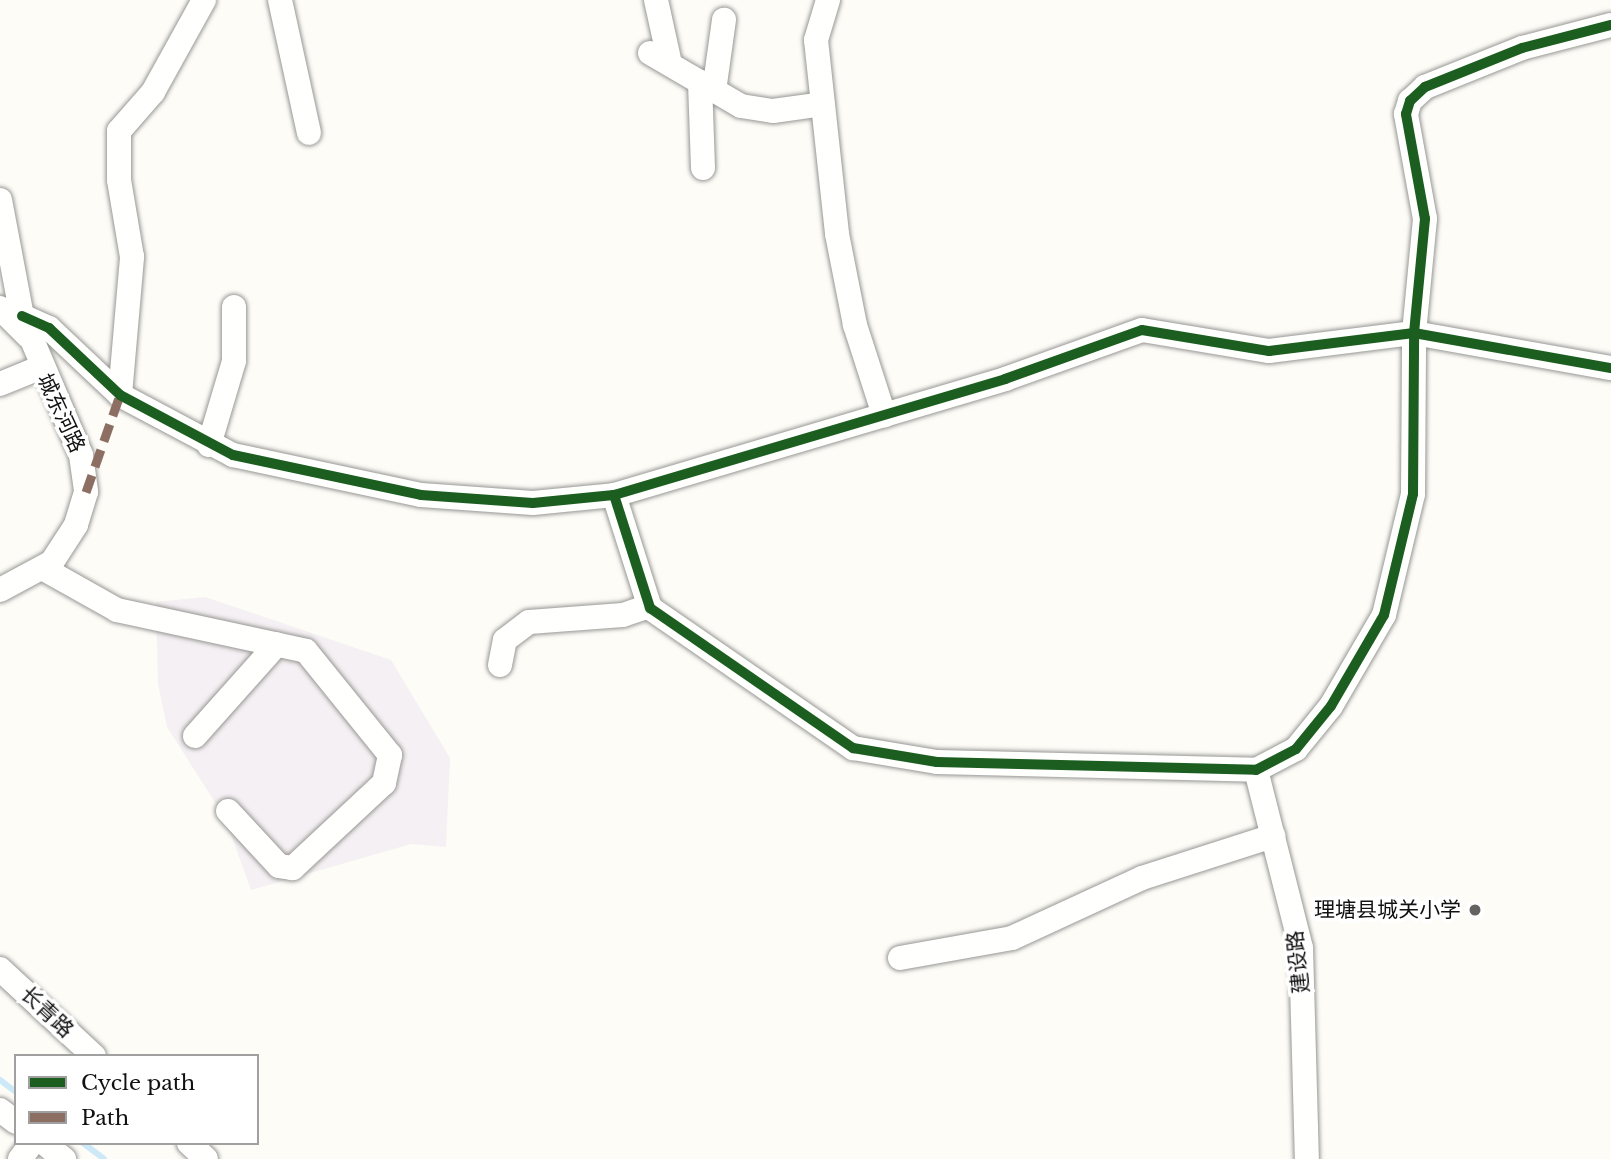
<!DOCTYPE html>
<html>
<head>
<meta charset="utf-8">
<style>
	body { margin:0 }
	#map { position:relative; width:1611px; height:1159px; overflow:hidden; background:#fdfcf7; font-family:"Libre Baskerville","Noto Sans SC",serif }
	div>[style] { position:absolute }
	.industrial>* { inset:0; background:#f5f0f3 }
	.stream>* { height:6px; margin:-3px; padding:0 3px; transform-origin:3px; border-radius:3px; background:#cde8f7 }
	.roads { filter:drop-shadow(0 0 2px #979795) drop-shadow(0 0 2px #979795) }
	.minor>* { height:24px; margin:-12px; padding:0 12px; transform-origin:12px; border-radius:12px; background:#fffffe }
	.quiet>* { height:9px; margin-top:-4.5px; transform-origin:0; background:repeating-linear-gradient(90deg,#8d6e63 0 18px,transparent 0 27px) }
	.cycleway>* { height:10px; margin:-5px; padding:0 5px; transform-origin:5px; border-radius:5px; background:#1b5e20 }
	.dots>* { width:19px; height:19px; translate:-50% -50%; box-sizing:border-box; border:4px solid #fff; border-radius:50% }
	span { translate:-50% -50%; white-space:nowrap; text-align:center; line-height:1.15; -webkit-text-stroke:7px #fff; paint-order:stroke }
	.street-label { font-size:21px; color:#111 }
	.poi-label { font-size:21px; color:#111 }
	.right { translate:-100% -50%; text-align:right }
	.legend { position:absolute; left:14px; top:1054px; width:245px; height:91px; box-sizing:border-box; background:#fff; border:2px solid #a0a0a0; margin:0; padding:9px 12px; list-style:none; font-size:21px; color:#111 }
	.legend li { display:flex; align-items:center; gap:14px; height:35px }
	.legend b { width:35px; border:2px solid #a0a0a0 }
</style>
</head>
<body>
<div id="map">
	<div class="industrial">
		<div style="clip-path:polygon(205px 597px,391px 660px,450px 758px,446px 847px,411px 844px,251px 890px,225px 818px,167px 727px,158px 684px,156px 602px)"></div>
	</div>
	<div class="stream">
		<div style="left:0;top:1080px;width:20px;rotate:37deg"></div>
		<div style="left:83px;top:1143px;width:26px;rotate:37deg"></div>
	</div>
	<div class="roads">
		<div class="minor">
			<div style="left:280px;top:0;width:136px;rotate:77.7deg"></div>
			<div style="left:656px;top:0;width:60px;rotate:77.6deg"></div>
			<div style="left:828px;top:0;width:42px;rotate:106.7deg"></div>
			<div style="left:816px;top:40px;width:195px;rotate:83.8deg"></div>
			<div style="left:837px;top:234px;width:93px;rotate:78.8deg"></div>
			<div style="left:855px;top:325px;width:95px;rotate:72.1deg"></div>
			<div style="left:650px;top:53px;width:105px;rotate:30.2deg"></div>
			<div style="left:741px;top:106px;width:32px;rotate:9deg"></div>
			<div style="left:773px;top:111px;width:50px;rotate:-8deg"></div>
			<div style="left:700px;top:82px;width:86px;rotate:88deg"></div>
			<div style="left:714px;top:91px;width:72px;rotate:-82deg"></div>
			<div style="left:0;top:200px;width:118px;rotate:79.3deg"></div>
			<div style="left:22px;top:316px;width:151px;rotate:67deg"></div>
			<div style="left:81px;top:455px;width:37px;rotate:82deg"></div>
			<div style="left:86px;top:492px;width:34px;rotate:107deg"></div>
			<div style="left:76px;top:525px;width:44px;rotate:123deg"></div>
			<div style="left:52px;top:562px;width:59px;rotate:151.7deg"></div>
			<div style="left:0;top:308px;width:40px;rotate:45deg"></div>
			<div style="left:22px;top:316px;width:30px;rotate:24deg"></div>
			<div style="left:49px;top:328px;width:98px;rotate:43.3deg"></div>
			<div style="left:120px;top:395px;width:128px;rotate:28deg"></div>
			<div style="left:233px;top:455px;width:192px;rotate:12deg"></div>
			<div style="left:421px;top:495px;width:112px;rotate:4.1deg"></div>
			<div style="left:533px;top:503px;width:81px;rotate:-5.6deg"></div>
			<div style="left:614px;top:495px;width:408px;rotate:-16.5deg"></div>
			<div style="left:1005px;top:379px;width:145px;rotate:-19.7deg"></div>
			<div style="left:1142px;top:330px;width:129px;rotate:9.4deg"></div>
			<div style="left:1269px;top:351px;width:146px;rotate:-7.1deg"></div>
			<div style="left:1414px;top:333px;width:200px;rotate:10.1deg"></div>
			<div style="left:0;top:384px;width:42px;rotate:-22.3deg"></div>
			<div style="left:120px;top:395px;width:139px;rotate:-85deg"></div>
			<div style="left:132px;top:257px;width:78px;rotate:-99.6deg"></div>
			<div style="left:119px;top:180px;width:49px;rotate:-90deg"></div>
			<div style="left:119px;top:131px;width:52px;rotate:-48.9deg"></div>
			<div style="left:153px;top:92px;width:105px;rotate:-61deg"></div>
			<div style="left:209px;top:445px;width:88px;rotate:-73.4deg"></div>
			<div style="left:234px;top:361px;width:54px;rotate:-90deg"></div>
			<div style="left:614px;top:495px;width:119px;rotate:72.3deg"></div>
			<div style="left:650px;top:608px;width:247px;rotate:34.6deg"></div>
			<div style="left:853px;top:748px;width:85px;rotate:9.5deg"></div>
			<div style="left:937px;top:762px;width:319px;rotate:1.4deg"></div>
			<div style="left:1256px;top:770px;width:45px;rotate:-27.7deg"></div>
			<div style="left:1296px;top:749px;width:55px;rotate:-50.9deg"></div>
			<div style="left:1331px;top:706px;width:105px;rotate:-59.8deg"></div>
			<div style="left:1384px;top:615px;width:124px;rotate:-76.5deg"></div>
			<div style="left:1413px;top:494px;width:161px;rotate:-89.6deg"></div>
			<div style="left:1414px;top:333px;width:115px;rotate:-84.5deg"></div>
			<div style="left:1425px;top:219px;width:107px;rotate:-100.3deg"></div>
			<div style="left:1406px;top:114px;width:14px;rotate:-73deg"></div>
			<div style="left:1410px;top:101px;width:21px;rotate:-43deg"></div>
			<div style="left:1425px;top:87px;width:105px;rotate:-21.9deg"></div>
			<div style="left:1522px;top:48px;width:92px;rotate:-14.5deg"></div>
			<div style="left:44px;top:569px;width:84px;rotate:29.3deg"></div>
			<div style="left:117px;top:610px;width:193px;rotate:12.2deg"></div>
			<div style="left:306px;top:651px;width:134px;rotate:51.1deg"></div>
			<div style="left:390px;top:755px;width:29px;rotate:102deg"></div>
			<div style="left:384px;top:783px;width:125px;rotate:137deg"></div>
			<div style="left:293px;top:868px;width:14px;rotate:-172deg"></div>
			<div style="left:279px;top:866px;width:75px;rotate:-132.8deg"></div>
			<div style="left:500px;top:665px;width:25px;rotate:-79deg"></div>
			<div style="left:505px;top:640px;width:30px;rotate:-37deg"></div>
			<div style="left:529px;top:622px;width:94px;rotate:-4.3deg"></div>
			<div style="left:623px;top:615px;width:28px;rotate:-19deg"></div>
			<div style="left:195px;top:736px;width:123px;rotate:-48.3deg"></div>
			<div style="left:1256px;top:770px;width:184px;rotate:75.8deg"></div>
			<div style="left:1301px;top:948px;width:211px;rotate:88.4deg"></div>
			<div style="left:900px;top:958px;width:114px;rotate:-10.1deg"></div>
			<div style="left:1012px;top:938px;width:143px;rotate:-24.8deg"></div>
			<div style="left:1142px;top:878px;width:138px;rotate:-17.8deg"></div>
			<div style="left:0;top:969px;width:128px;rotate:42.8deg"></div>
			<div style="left:0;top:1110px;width:20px;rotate:37deg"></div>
			<div style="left:44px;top:1143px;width:26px;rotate:39deg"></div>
			<div style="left:189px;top:1143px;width:23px;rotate:43deg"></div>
			<div style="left:20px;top:1159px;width:20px;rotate:-53deg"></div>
		</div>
	</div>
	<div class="quiet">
		<div style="left:86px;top:492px;width:103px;rotate:-70.7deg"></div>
	</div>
	<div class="cycleway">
		<div style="left:22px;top:316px;width:30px;rotate:24deg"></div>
		<div style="left:49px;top:328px;width:98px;rotate:43.3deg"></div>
		<div style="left:120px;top:395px;width:128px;rotate:28deg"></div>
		<div style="left:233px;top:455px;width:192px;rotate:12deg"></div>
		<div style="left:421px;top:495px;width:112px;rotate:4.1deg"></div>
		<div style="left:533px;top:503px;width:81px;rotate:-5.6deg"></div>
		<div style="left:614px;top:495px;width:408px;rotate:-16.5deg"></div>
		<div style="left:1005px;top:379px;width:145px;rotate:-19.7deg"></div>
		<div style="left:1142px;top:330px;width:129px;rotate:9.4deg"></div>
		<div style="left:1269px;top:351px;width:146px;rotate:-7.1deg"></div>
		<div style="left:1414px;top:333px;width:200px;rotate:10.1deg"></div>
		<div style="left:614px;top:495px;width:119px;rotate:72.3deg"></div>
		<div style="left:650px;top:608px;width:247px;rotate:34.6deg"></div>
		<div style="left:853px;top:748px;width:85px;rotate:9.5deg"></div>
		<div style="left:937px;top:762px;width:319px;rotate:1.4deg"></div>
		<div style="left:1256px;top:770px;width:45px;rotate:-27.7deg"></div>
		<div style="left:1296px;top:749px;width:55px;rotate:-50.9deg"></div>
		<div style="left:1331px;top:706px;width:105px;rotate:-59.8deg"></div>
		<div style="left:1384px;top:615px;width:124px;rotate:-76.5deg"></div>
		<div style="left:1413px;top:494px;width:161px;rotate:-89.6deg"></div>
		<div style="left:1414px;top:333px;width:115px;rotate:-84.5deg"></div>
		<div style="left:1425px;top:219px;width:107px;rotate:-100.3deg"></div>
		<div style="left:1406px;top:114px;width:14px;rotate:-73deg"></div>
		<div style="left:1410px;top:101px;width:21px;rotate:-43deg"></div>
		<div style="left:1425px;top:87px;width:105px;rotate:-21.9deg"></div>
		<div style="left:1522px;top:48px;width:92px;rotate:-14.5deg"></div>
	</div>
	<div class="dots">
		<div style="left:1475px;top:910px;background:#646362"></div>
	</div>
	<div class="street-label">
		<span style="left:61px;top:413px;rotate:65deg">城东河路</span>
		<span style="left:1298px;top:962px;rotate:-96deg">建设路</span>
		<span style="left:47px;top:1012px;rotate:43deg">长青路</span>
	</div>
	<div class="poi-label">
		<span class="right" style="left:1461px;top:910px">理塘县城关小学</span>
	</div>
	<ul class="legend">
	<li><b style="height:9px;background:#1b5e20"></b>Cycle path</li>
	<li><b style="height:9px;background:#8d6e63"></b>Path</li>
	</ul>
</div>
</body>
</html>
